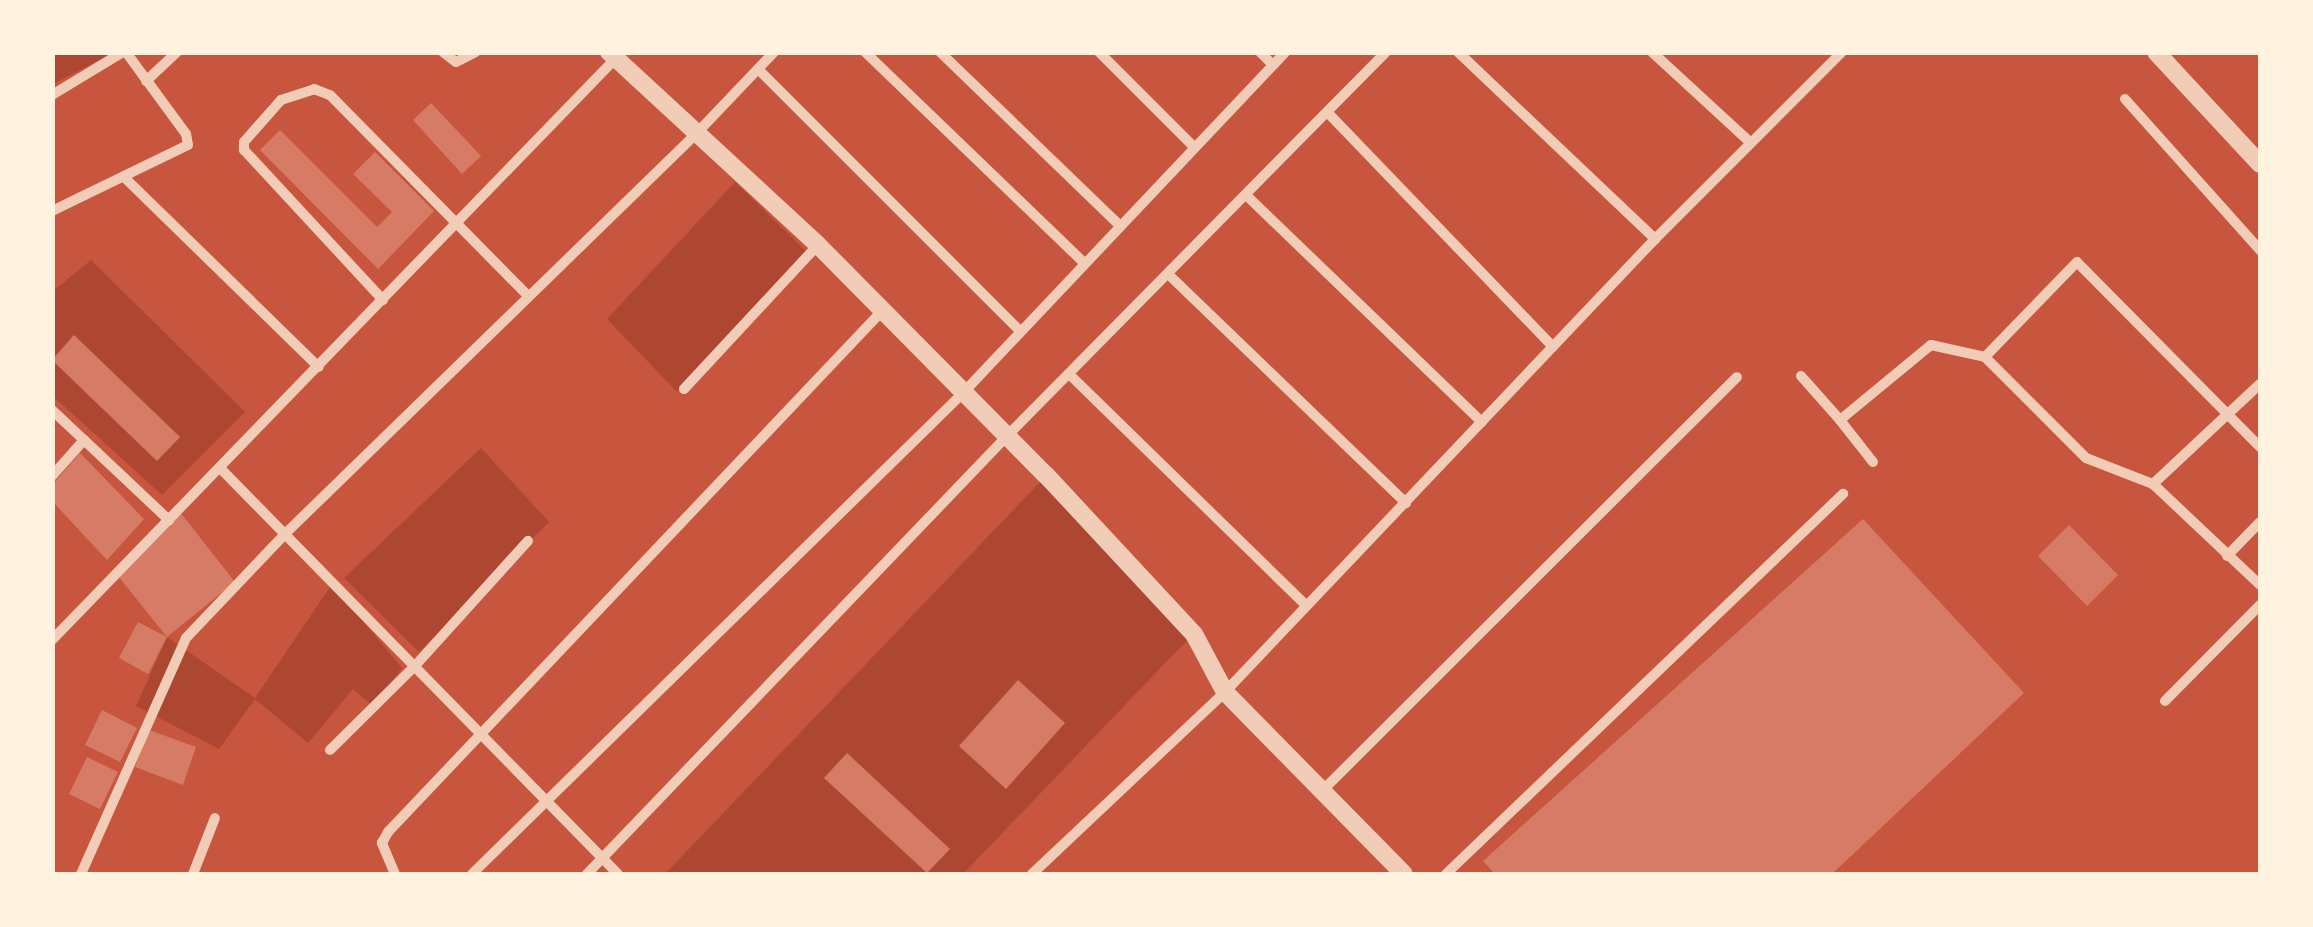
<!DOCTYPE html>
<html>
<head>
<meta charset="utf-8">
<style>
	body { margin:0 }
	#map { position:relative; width:2313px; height:927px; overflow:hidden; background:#c8553d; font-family:"Open Sans",sans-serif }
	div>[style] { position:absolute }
	.green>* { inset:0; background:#ae4732 }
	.building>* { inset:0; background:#d67c66 }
	.minor>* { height:10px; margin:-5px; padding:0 5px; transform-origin:5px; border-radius:5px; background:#f1ccb7 }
	.tertiary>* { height:18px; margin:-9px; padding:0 9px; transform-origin:9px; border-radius:9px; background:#f1ccb7 }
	span { translate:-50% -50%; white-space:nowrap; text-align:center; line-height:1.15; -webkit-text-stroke:10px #fff3e0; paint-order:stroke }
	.frame { position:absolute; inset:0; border:55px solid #fff3e0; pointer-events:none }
</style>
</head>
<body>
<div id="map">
	<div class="green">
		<div style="clip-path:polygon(53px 52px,105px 53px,107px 56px,53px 84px)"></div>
		<div style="clip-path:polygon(735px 182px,809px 254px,677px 392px,607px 319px)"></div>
		<div style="clip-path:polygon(91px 260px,245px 412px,162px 495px,53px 396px,52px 292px)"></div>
		<div style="clip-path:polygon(481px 448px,549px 522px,419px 652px,344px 578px)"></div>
		<div style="clip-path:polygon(1045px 477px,1192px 635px,963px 874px,665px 874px)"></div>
		<div style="clip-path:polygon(332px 584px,402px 668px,373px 706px,353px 689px,308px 743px,255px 699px,219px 749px,136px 706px,167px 637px,255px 698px)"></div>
	</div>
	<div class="building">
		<div style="clip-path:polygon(431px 103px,481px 156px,462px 174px,413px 120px)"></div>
		<div style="clip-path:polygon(280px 130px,377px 227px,392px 212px,353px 174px,375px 152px,434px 211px,378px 269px,260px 150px)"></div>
		<div style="clip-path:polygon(74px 335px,180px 437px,157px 461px,52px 360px)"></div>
		<div style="clip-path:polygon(80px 453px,144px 519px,107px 560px,52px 501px,52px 485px)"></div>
		<div style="clip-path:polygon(180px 512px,235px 582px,167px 637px,148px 674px,119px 658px,138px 622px,167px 637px,118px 576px)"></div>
		<div style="clip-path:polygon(1863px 519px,2024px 693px,1832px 874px,1495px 874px,1483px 861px)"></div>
		<div style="clip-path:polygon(2069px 525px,2118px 575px,2087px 606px,2038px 556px)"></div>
		<div style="clip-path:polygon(1018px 680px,1065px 723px,1006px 789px,959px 746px)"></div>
		<div style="clip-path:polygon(102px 710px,137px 728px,120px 762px,85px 745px)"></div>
		<div style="clip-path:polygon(149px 730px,196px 747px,183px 785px,135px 767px)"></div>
		<div style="clip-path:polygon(847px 753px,950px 849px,927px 873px,824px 778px)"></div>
		<div style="clip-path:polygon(87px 757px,118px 772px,100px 809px,69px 794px)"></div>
	</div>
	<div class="minor">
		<div style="left:443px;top:52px;width:16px;rotate:38deg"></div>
		<div style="left:456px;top:62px;width:22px;rotate:-27deg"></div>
		<div style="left:865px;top:52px;width:304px;rotate:43.9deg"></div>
		<div style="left:940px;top:52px;width:249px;rotate:44deg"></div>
		<div style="left:1099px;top:52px;width:134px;rotate:45deg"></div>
		<div style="left:1260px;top:52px;width:18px;rotate:45deg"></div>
		<div style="left:1458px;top:52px;width:272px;rotate:43.5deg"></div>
		<div style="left:1652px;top:52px;width:134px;rotate:42.6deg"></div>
		<div style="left:758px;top:69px;width:371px;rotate:45deg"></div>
		<div style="left:146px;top:81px;width:42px;rotate:-43.1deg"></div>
		<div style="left:52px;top:95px;width:83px;rotate:-31.2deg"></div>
		<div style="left:2125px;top:99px;width:203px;rotate:48.2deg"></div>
		<div style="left:1329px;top:114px;width:323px;rotate:46.1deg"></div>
		<div style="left:124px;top:177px;width:272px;rotate:44.3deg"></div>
		<div style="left:1247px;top:196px;width:326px;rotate:43.9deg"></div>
		<div style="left:52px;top:211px;width:151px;rotate:-25.9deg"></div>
		<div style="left:188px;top:145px;width:11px;rotate:-100deg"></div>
		<div style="left:186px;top:134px;width:102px;rotate:-126.2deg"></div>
		<div style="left:1169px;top:275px;width:329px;rotate:43.9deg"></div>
		<div style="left:383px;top:300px;width:205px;rotate:-132.8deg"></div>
		<div style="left:244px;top:150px;width:8px;rotate:-90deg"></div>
		<div style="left:244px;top:142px;width:56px;rotate:-48.6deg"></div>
		<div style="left:281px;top:100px;width:35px;rotate:-18deg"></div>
		<div style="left:314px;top:89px;width:17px;rotate:21deg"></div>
		<div style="left:330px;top:95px;width:282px;rotate:45.4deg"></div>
		<div style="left:1069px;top:374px;width:332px;rotate:44.3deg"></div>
		<div style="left:1801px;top:376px;width:59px;rotate:48.4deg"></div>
		<div style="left:684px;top:389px;width:197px;rotate:-47.1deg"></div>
		<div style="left:52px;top:410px;width:44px;rotate:43.2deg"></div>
		<div style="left:2260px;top:447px;width:260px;rotate:-134.7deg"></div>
		<div style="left:2077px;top:262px;width:132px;rotate:134.1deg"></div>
		<div style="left:1985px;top:357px;width:143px;rotate:45deg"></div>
		<div style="left:2086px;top:458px;width:72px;rotate:21.2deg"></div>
		<div style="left:2153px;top:484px;width:147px;rotate:43.3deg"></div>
		<div style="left:1873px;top:462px;width:53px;rotate:-128.2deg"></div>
		<div style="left:1840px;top:420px;width:118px;rotate:-39.5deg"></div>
		<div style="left:1931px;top:345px;width:55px;rotate:12.5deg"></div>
		<div style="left:221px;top:469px;width:567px;rotate:45.57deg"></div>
		<div style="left:52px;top:476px;width:48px;rotate:-48.4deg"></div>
		<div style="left:84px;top:440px;width:117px;rotate:43.3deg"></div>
		<div style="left:2153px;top:484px;width:146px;rotate:-43.1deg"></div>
		<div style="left:2227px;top:556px;width:47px;rotate:-45.9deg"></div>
		<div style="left:52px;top:640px;width:815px;rotate:-45.9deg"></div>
		<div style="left:2165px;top:701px;width:135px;rotate:-45.3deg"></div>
		<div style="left:330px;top:750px;width:118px;rotate:-44.7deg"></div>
		<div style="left:414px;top:667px;width:170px;rotate:-47.9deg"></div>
		<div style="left:1322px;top:791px;width:586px;rotate:-44.93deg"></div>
		<div style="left:81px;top:874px;width:258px;rotate:-66deg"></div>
		<div style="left:186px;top:638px;width:146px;rotate:-46.4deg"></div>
		<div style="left:287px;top:532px;width:569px;rotate:-44.22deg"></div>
		<div style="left:695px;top:135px;width:115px;rotate:-46.4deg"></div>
		<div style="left:193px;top:874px;width:60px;rotate:-68.6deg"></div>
		<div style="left:395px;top:874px;width:34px;rotate:-113deg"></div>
		<div style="left:382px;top:843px;width:13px;rotate:-61deg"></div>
		<div style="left:388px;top:832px;width:718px;rotate:-46.52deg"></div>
		<div style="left:472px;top:874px;width:687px;rotate:-44.41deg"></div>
		<div style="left:963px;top:393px;width:469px;rotate:-46.6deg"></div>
		<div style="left:587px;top:874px;width:607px;rotate:-46.2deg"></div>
		<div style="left:1007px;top:436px;width:540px;rotate:-45.38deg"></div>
		<div style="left:1032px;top:874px;width:265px;rotate:-43.3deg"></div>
		<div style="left:1225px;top:692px;width:625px;rotate:-46.49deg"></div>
		<div style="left:1655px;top:239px;width:264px;rotate:-45deg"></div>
		<div style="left:1446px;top:874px;width:550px;rotate:-43.75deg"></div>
	</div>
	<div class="tertiary">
		<div style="left:609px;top:52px;width:284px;rotate:42.7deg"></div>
		<div style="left:818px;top:245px;width:324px;rotate:45.3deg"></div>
		<div style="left:1046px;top:475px;width:217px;rotate:47.1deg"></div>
		<div style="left:1194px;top:634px;width:66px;rotate:61.9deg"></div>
		<div style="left:1225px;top:692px;width:255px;rotate:45.5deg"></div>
		<div style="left:2156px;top:52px;width:153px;rotate:47.1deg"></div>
	</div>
	<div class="frame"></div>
</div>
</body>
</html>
